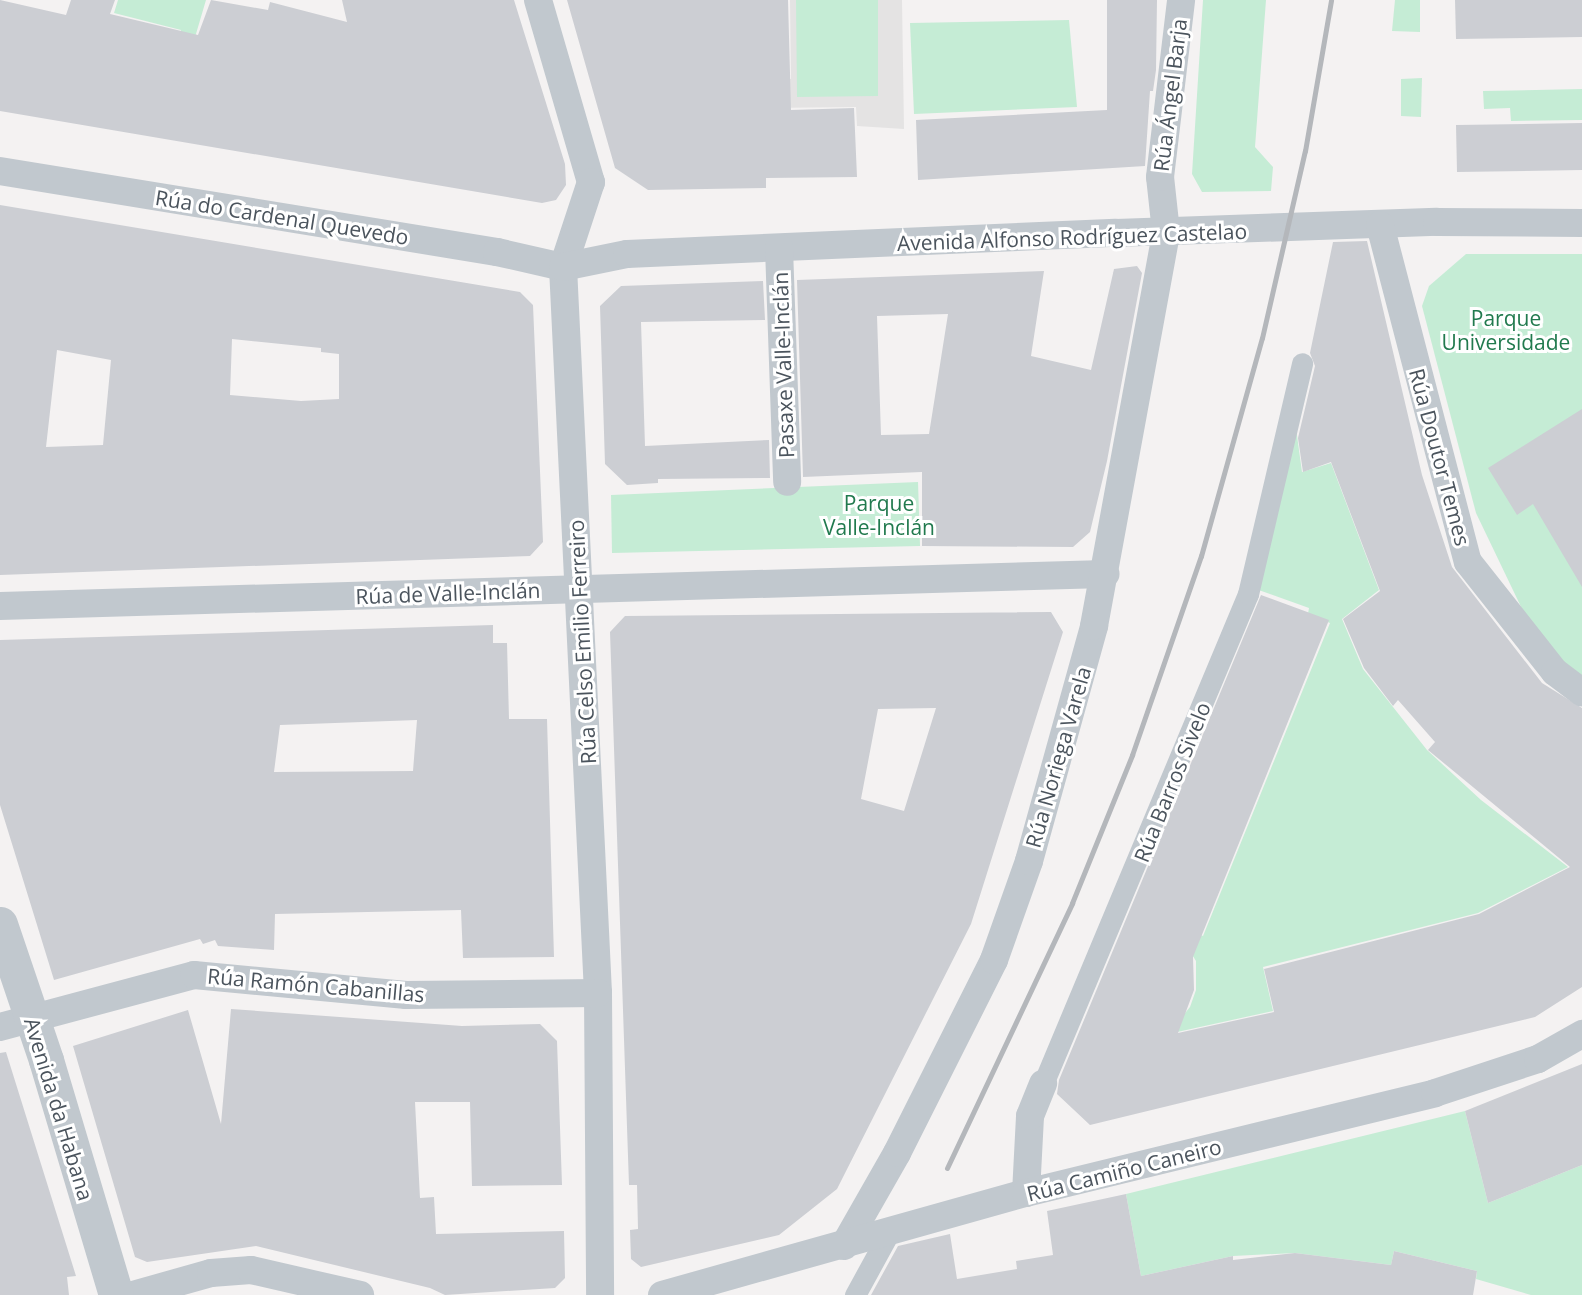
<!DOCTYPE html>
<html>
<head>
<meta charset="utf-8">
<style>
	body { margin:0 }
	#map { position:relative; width:1582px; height:1295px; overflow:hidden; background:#f4f2f2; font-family:"Open Sans",sans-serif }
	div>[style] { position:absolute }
	.education>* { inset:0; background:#e4e3e3 }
	.green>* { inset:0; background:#c5ecd5 }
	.building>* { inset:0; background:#ccced3 }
	.pedestrian>* { height:21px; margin:-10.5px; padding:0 10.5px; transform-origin:10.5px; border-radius:10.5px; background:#c1c8ce }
	.minor>* { height:28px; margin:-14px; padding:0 14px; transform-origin:14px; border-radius:14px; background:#c1c8ce }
	.tertiary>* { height:35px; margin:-17.5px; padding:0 17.5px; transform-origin:17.5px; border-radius:17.5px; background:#c1c8ce }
	.rail>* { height:5px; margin:-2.5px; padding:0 2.5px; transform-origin:2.5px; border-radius:2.5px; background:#b4b7bb }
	span { translate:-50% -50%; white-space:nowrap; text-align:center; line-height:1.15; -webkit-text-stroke:6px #fff; paint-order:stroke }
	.street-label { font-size:21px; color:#4b545d }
	.park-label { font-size:21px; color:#217a4e }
</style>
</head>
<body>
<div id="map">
	<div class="education">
		<div style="clip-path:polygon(790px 0,902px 0,904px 129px,857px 126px,856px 107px,767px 108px,765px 79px,791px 79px)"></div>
	</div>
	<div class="green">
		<div style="clip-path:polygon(118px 0,206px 0,188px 61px,176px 57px,181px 30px,114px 13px)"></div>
		<div style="clip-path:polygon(796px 0,878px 0,878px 96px,797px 97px)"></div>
		<div style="clip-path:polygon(1203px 0,1266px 0,1255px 147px,1273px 167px,1271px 191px,1202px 192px,1192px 174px)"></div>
		<div style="clip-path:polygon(1395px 0,1420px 0,1420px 32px,1392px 31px)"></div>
		<div style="clip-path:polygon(1069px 20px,1077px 107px,914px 114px,910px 23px)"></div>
		<div style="clip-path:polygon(1422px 78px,1421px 117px,1401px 116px,1401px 79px)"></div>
		<div style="clip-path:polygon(1582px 89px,1582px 120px,1511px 121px,1510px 108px,1484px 109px,1483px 91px)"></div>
		<div style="clip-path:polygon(1466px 254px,1582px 254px,1582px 676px,1560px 659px,1523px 611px,1476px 513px,1422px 306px,1429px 286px)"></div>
		<div style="clip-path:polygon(1295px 421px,1302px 472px,1331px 463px,1379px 590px,1342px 619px,1363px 669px,1427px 750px,1481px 800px,1568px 867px,1478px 913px,1263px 967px,1273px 1011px,1168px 1034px,1190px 1007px,1196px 990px,1196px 961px,1189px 950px,1196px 933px,1203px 936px,1330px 623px,1308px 614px,1309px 608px,1253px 588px)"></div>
		<div style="clip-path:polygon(918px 482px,920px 546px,612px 553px,611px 495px)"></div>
		<div style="clip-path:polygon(1465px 1111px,1488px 1203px,1582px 1165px,1582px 1295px,1531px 1295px,1476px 1279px,1477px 1271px,1394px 1251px,1391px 1265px,1295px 1253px,1233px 1256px,1141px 1276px,1126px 1194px)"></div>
	</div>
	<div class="building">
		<div style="clip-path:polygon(0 0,66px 15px,71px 0,115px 0,110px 14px,198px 35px,211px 0,268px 10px,270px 2px,347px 22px,342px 0,514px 0,565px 164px,566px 185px,556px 200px,542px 203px,0 111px)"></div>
		<div style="clip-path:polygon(567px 0,788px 0,791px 110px,854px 108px,857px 177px,766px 178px,766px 188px,648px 190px,615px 168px)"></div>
		<div style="clip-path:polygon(1107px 0,1157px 0,1156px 70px,1153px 91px,1150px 91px,1145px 166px,918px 180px,916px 120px,1107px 110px)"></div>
		<div style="clip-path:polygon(1455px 0,1582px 0,1582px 37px,1456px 39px)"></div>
		<div style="clip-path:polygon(1582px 123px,1582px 170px,1457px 172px,1456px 125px)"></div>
		<div style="clip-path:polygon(evenodd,0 205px,520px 292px,533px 305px,543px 542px,530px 556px,0 575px,0 205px,232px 339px,321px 348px,321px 352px,339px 354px,339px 399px,301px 401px,230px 395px,232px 339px,0 205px,57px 350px,111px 360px,103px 445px,46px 447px,57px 350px)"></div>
		<div style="clip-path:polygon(1367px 241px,1422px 475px,1452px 567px,1542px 683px,1582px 708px,1582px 987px,1535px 1017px,1090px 1125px,1057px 1094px,1059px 1080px,1261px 595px,1329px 620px,1193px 957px,1194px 990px,1178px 1033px,1274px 1012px,1264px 969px,1479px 914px,1570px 867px,1428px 750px,1435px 742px,1398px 700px,1393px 706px,1364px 668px,1343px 619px,1380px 591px,1331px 462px,1303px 472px,1298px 438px,1315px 366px,1310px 353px,1333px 242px)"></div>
		<div style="clip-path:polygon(evenodd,1137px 266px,1142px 273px,1107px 461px,1090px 532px,1073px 547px,922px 546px,922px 472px,803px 477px,797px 280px,1044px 271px,1031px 356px,1091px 370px,1114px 269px,1137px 266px,948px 314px,929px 434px,881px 435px,877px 316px,948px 314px)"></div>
		<div style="clip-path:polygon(763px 281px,765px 320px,641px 322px,645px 446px,769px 440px,770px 478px,658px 479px,658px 483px,627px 485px,605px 464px,600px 306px,621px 286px)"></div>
		<div style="clip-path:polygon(1582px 409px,1582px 587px,1533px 504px,1517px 515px,1488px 468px)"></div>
		<div style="clip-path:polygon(evenodd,1051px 612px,1063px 632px,971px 924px,837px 1189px,779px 1235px,641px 1267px,631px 1259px,630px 1230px,638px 1229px,637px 1185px,629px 1185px,610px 632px,625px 616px,1051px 612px,936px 708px,904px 811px,861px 799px,878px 709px,936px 708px)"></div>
		<div style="clip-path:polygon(evenodd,493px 625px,493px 643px,507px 643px,509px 719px,547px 719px,554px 957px,463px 958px,461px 910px,275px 914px,274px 950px,218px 946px,215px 940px,203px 944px,200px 939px,54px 980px,0 805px,0 640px,493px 625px,417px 720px,413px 771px,274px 772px,280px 725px,417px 720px)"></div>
		<div style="clip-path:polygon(231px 1009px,462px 1026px,540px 1024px,557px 1041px,562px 1185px,472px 1186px,470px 1102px,415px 1102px,420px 1198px,434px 1197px,436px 1234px,564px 1231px,565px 1278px,555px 1288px,445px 1295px,430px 1288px,256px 1246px,147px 1262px,135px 1257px,73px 1046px,188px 1010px,221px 1124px)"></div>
		<div style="clip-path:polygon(6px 1052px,76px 1276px,67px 1277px,69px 1295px,0 1295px,0 1053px)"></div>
		<div style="clip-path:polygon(1582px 1064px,1582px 1165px,1488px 1203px,1465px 1111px)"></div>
		<div style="clip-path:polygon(1126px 1194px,1141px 1276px,1233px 1256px,1233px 1260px,1295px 1253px,1391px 1265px,1394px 1251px,1477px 1271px,1473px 1295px,871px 1295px,898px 1246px,950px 1234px,957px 1279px,1017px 1269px,1016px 1261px,1053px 1255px,1047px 1211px)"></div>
	</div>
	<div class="pedestrian">
		<div style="left:1043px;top:1084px;width:531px;rotate:-67.3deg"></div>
		<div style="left:1248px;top:594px;width:237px;rotate:-76.8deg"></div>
		<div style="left:855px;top:1295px;width:71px;rotate:-61.3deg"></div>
	</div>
	<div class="minor">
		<div style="left:538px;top:0;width:190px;rotate:73.8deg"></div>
		<div style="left:591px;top:182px;width:89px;rotate:108.2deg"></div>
		<div style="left:563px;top:267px;width:727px;rotate:87.24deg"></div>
		<div style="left:598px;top:993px;width:302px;rotate:89.6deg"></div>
		<div style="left:0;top:171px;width:504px;rotate:9.26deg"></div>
		<div style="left:497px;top:252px;width:68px;rotate:12.8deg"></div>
		<div style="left:563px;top:267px;width:65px;rotate:-11.5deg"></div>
		<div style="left:627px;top:254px;width:489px;rotate:-2.5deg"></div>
		<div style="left:1116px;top:233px;width:321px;rotate:-2deg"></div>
		<div style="left:1437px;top:222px;width:145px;rotate:0.4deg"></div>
		<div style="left:1380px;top:225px;width:348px;rotate:75.4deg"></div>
		<div style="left:1468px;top:562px;width:140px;rotate:51.7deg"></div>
		<div style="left:1555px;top:672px;width:34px;rotate:37deg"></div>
		<div style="left:779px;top:248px;width:234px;rotate:88deg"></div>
		<div style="left:0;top:606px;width:1106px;rotate:-1.66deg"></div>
		<div style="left:0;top:1027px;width:201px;rotate:-15deg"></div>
		<div style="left:194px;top:975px;width:213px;rotate:5.4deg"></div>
		<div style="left:406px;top:995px;width:192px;rotate:-0.6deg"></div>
		<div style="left:1026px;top:1193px;width:77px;rotate:-87deg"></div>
		<div style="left:1030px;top:1116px;width:35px;rotate:-68deg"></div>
		<div style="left:844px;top:1246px;width:107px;rotate:-60.3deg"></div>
		<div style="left:897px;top:1153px;width:216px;rotate:-63.3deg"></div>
		<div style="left:994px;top:960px;width:105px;rotate:-70.5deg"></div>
		<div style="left:1029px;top:861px;width:244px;rotate:-74.5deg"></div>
		<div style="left:1094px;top:626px;width:401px;rotate:-79.6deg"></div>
		<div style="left:1166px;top:232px;width:55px;rotate:-96.2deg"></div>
		<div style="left:1160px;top:177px;width:178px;rotate:-83.2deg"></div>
		<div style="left:133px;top:1295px;width:81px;rotate:-15.8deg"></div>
		<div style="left:211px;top:1273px;width:40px;rotate:-4.3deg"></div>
		<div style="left:251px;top:1270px;width:112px;rotate:12.9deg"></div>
		<div style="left:662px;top:1295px;width:378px;rotate:-15.7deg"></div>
		<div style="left:1026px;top:1193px;width:421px;rotate:-13.7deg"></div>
		<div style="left:1435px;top:1093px;width:108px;rotate:-18.3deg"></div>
		<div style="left:1538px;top:1059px;width:51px;rotate:-29.6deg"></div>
	</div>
	<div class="tertiary">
		<div style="left:0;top:924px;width:144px;rotate:71.3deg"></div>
		<div style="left:46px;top:1060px;width:245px;rotate:73.4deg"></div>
	</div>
	<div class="rail">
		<div style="left:947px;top:1168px;width:293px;rotate:-64.7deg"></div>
		<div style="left:1072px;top:903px;width:160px;rotate:-67.9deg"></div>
		<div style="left:1132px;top:755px;width:211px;rotate:-70.9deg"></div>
		<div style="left:1201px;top:556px;width:226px;rotate:-74.4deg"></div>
		<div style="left:1262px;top:338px;width:192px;rotate:-77.1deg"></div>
		<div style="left:1305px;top:151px;width:153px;rotate:-80.2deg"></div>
	</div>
	<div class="street-label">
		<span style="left:1170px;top:95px;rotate:-83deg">Rúa Ángel Barja</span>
		<span style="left:282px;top:217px;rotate:9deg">Rúa do Cardenal Quevedo</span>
		<span style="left:1072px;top:237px;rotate:-2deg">Avenida Alfonso Rodríguez Castelao</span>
		<span style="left:783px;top:365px;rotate:-92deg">Pasaxe Valle-Inclán</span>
		<span style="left:1440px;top:457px;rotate:75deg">Rúa Doutor Temes</span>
		<span style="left:448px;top:593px;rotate:-2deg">Rúa de Valle-Inclán</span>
		<span style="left:582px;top:642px;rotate:-93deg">Rúa Celso Emilio Ferreiro</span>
		<span style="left:1058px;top:757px;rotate:-74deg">Rúa Noriega Varela</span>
		<span style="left:1172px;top:782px;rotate:-68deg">Rúa Barros Sivelo</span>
		<span style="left:316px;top:985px;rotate:5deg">Rúa Ramón Cabanillas</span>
		<span style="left:59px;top:1109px;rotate:73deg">Avenida da Habana</span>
		<span style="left:1124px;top:1170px;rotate:-14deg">Rúa Camiño Caneiro</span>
	</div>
	<div class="park-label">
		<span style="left:1506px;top:330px">Parque<br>Universidade</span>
		<span style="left:879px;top:515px">Parque<br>Valle-Inclán</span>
	</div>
</div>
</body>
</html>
